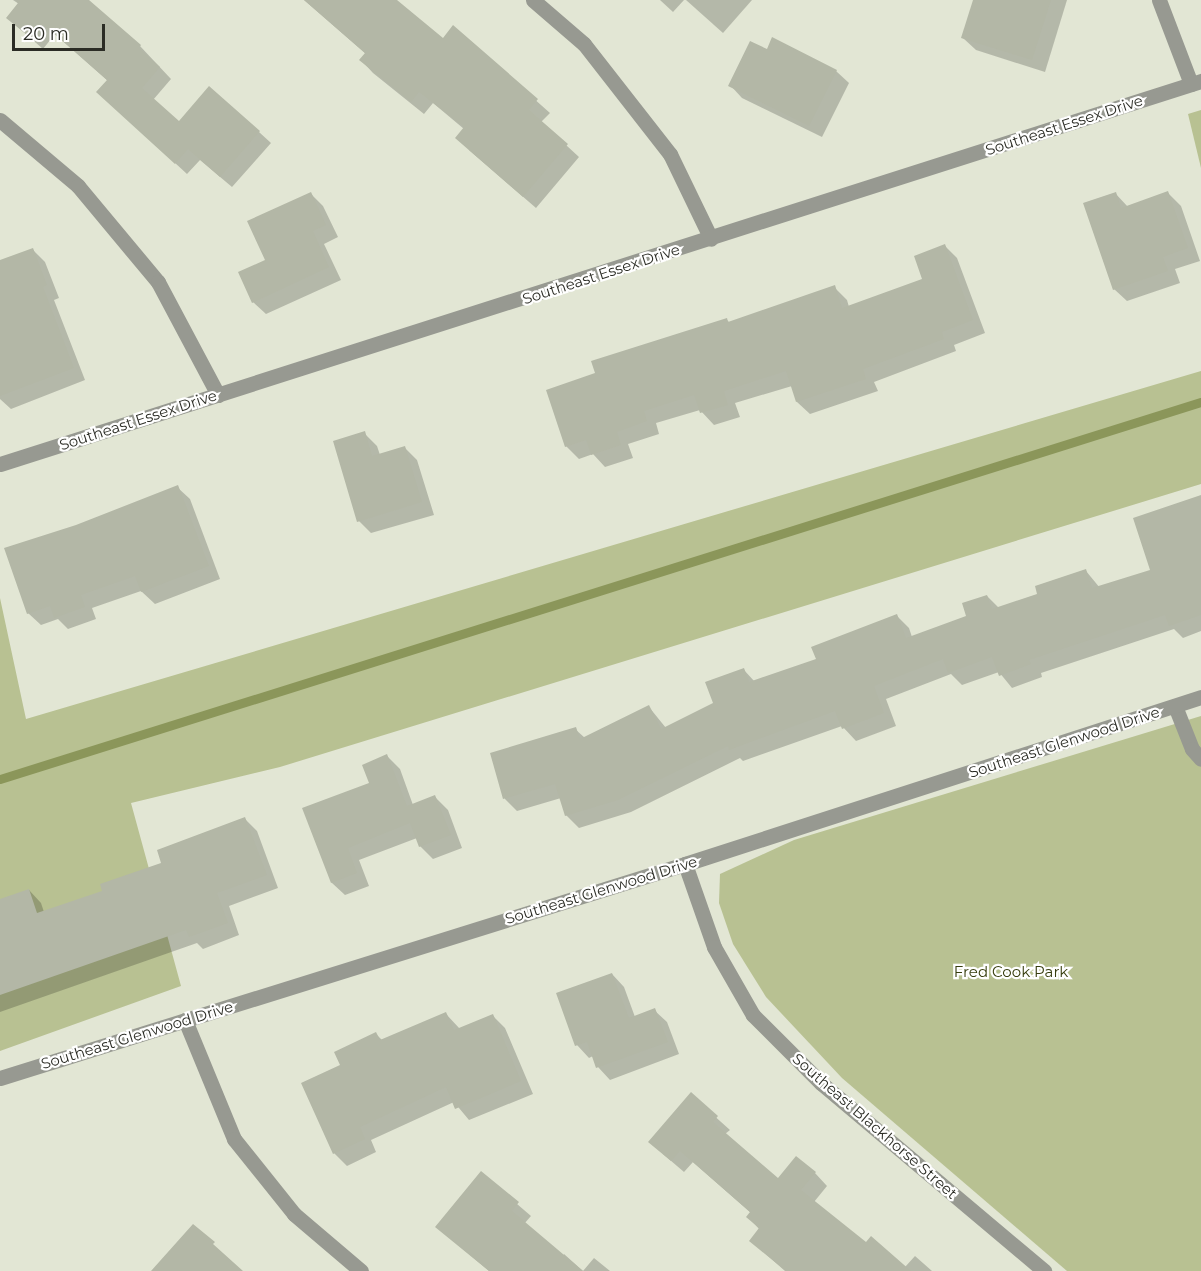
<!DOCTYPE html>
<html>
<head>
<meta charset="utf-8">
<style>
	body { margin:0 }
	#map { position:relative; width:1201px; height:1271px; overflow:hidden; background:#e2e6d4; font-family:Montserrat,sans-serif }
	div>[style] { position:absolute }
	.green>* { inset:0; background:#b8c192 }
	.shadow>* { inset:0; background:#0003 }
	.stream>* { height:9px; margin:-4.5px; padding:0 4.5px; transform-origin:4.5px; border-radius:4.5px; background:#8b965a }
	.building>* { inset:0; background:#b3b7a6 }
	.minor>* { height:15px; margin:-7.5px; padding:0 7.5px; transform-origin:7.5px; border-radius:7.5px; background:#979991 }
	span { translate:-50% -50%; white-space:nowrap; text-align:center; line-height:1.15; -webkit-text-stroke:4.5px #fff; paint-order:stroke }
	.street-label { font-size:15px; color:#2b2c25 }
	.park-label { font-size:15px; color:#363c0d }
	.scale { position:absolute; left:12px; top:24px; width:93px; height:27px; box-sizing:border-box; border:3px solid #2b2c25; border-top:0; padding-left:8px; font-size:18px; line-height:21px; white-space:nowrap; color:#2b2c25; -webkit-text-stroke:4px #fff; paint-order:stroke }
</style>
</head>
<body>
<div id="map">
	<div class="green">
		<div style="clip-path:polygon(1201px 110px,1201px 168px,1188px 114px)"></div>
		<div style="clip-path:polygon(1201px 371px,1201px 484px,280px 767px,131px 803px,181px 986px,0 1051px,0 598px,26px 719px)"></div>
		<div style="clip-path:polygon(1201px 716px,1201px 1271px,1067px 1271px,842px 1078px,766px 997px,733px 944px,719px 903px,720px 874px,794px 840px)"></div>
	</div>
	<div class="shadow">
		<div style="clip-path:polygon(13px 0,87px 0,140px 46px,171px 79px,153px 100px,179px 123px,259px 132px,271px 143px,232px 187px,200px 160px,187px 174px,110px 103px,108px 81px,55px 34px,43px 49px,20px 29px,8px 18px,19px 4px)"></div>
		<div style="clip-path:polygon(304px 0,377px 0,443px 40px,453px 27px,550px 113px,541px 122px,579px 157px,536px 208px,469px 150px,464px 129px,433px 103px,424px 114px,373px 73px,361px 60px,366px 54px)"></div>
		<div style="clip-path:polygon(660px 0,684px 0,673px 12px)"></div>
		<div style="clip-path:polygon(686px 0,752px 0,723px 33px)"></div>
		<div style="clip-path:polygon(975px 0,1067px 0,1045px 72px,976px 50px,963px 38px)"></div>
		<div style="clip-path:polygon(767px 51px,836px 71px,849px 83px,822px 137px,742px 98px,730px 85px)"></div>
		<div style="clip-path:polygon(1115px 193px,1128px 207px,1168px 193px,1181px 206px,1200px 261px,1175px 269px,1180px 283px,1127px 301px,1114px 289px)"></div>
		<div style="clip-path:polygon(311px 194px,323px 206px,338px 237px,324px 244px,341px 280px,266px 314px,253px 302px,267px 261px)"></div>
		<div style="clip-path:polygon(945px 246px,957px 258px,985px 333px,954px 345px,956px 351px,874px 382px,878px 391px,810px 414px,797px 402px,792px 386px,735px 403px,740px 417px,714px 425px,700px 410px,656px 423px,659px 434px,628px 444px,633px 458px,605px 467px,593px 454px,579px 459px,566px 446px,597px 374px,727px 320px,730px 323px,834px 287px,847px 300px,849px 307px,924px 279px)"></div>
		<div style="clip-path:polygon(32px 249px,45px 262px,59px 298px,54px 300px,85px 380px,11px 409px,0 399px,0 262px)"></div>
		<div style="clip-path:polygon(364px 433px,377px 446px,380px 455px,404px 447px,417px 460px,434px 515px,371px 533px,359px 521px)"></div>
		<div style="clip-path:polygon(177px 487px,190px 499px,220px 579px,155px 604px,141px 591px,92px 608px,96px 619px,68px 629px,58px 619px,41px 625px,28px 613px,76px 526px)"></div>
		<div style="clip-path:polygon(1201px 497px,1201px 631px,1183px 638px,1174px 629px,1041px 673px,1042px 677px,1012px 688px,999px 672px,962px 685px,951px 674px,886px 699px,896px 726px,856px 741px,842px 726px,743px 761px,740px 758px,631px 812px,579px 828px,566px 815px,561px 798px,517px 811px,505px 799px,491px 754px,575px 729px,585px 738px,649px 707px,666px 728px,715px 704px,744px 670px,755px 682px,818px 660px,897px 616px,909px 628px,912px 637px,968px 617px,987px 596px,999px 608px,1039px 595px,1086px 571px,1100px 588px,1152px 571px)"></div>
		<div style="clip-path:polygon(387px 756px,400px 769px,413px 805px,435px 797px,448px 810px,462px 848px,433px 859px,420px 846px,417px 838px,359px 860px,369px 886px,345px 895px,332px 883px,304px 809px,371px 783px)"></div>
		<div style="clip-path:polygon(245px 819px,257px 831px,278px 888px,229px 906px,239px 935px,203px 949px,197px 943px,0 1012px,0 900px,29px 890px,41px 903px,44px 912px,104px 892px,163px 863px)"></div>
		<div style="clip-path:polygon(612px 974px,624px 987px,635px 1017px,654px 1010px,667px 1022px,679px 1054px,610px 1080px,598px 1067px,593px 1056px,589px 1058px,577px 1045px)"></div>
		<div style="clip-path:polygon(446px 1014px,460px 1029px,492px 1015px,505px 1028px,533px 1094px,469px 1120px,454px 1102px,371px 1140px,376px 1152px,347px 1166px,334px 1153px,342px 1066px,376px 1034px,382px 1040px)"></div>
		<div style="clip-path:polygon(691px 1095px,730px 1130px,725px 1134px,778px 1180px,815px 1173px,827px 1186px,814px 1202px,866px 1244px,905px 1267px,915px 1256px,932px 1271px,785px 1271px,751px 1241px,760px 1230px,748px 1217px,751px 1213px,693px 1162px,684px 1172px,663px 1154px)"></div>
		<div style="clip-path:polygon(481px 1173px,531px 1216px,524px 1224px,563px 1256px,564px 1254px,583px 1271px,594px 1258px,610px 1271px,489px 1271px,437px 1227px)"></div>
	</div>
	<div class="stream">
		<div style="left:0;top:779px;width:1259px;rotate:-17.43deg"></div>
	</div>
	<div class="building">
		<div style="clip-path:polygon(15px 0,89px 0,141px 45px,139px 48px,160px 67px,142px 88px,179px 121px,209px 86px,260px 131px,220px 177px,188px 149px,175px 164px,96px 92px,107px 80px,43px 24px,31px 38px,6px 18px,18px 3px)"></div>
		<div style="clip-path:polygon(304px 0,397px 0,443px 38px,453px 25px,538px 99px,529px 110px,568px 144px,523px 197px,455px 138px,464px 127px,419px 92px,411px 102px,359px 60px,365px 53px)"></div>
		<div style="clip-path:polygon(973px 0,1051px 0,1032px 60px,961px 38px)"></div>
		<div style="clip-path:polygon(772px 37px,837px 70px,809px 126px,728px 86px,750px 41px,767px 49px)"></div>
		<div style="clip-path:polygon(1168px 191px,1188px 248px,1163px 257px,1168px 271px,1113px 290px,1083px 203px,1116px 192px,1121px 208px)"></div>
		<div style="clip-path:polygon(311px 192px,326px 225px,313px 231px,329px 267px,252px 303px,238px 272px,265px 260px,247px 221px)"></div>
		<div style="clip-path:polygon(945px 244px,973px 320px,942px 332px,944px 339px,863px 369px,866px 379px,796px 402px,786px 371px,724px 391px,728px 405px,700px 413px,694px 395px,644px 411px,647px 421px,617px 432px,621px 445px,591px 455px,586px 440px,565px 447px,546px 390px,595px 373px,591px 361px,727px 318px,728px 322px,835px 285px,842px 308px,922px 279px,914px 256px)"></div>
		<div style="clip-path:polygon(33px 248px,47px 285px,43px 287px,74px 368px,0 396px,0 260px)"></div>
		<div style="clip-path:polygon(365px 431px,372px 456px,405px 446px,422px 502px,357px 522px,333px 441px)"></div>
		<div style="clip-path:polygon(178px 485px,209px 566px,141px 592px,135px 576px,81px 595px,85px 607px,54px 618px,50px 606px,27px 614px,4px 548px,76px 525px)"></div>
		<div style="clip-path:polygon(1201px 495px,1201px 615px,1169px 626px,1165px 615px,1029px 660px,1031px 664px,999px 676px,992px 657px,948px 673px,943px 659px,874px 686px,884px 713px,842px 729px,835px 711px,729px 750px,728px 746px,618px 800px,565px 816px,555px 784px,503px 799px,490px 753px,576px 727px,580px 739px,649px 705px,661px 729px,713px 703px,705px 682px,744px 668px,749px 682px,816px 659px,811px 647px,897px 614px,906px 638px,966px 616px,962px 603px,987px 595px,992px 609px,1037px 594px,1035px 586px,1086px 569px,1092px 588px,1150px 570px,1133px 518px)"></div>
		<div style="clip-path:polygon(387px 754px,407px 806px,435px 795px,451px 835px,419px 847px,410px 823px,348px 848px,357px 873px,331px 883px,302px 808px,369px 783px,362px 765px)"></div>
		<div style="clip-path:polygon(245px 817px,267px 875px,217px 893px,228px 923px,189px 937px,186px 930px,0 995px,0 899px,29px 889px,37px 913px,102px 891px,100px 884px,161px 863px,157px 850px)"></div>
		<div style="clip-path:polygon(612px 973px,629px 1018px,655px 1008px,668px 1042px,596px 1068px,587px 1042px,575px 1046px,556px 993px)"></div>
		<div style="clip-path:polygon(446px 1012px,454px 1030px,493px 1014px,521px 1081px,455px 1109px,446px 1087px,360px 1127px,365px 1139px,333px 1154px,301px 1083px,340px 1065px,334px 1052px,376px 1032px,380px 1040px)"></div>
		<div style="clip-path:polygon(691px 1092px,718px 1116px,713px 1122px,778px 1178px,796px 1156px,816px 1172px,801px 1190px,866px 1242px,871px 1236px,911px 1271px,786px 1271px,749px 1241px,759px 1228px,746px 1217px,750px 1212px,680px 1151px,671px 1161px,648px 1142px)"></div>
		<div style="clip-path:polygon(481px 1171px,519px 1202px,512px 1211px,583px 1271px,489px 1271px,435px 1227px)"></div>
		<div style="clip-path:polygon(193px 1224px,215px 1242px,213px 1244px,243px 1271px,151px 1271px)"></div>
	</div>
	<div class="minor">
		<div style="left:533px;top:0;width:67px;rotate:40.8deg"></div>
		<div style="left:584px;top:44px;width:140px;rotate:52deg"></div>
		<div style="left:670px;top:154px;width:94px;rotate:64.2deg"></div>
		<div style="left:1159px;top:0;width:90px;rotate:69.1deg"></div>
		<div style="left:0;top:120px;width:102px;rotate:40.2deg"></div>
		<div style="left:78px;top:186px;width:125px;rotate:50.2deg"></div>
		<div style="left:158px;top:282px;width:128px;rotate:62deg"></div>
		<div style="left:0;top:464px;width:1261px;rotate:-17.69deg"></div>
		<div style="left:1175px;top:706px;width:46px;rotate:68.4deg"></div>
		<div style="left:1192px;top:749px;width:13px;rotate:48deg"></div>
		<div style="left:685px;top:864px;width:88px;rotate:70.7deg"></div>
		<div style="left:714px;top:947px;width:78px;rotate:60.2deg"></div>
		<div style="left:753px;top:1015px;width:96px;rotate:45deg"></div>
		<div style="left:821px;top:1083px;width:292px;rotate:40.1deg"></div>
		<div style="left:185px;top:1020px;width:129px;rotate:67.6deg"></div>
		<div style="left:234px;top:1139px;width:96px;rotate:51.3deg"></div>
		<div style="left:294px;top:1214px;width:88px;rotate:40.4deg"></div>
		<div style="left:0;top:1078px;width:718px;rotate:-17.35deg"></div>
		<div style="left:685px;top:864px;width:542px;rotate:-17.93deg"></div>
	</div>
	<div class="street-label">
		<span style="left:1064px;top:125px;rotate:-18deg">Southeast Essex Drive</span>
		<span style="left:601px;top:274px;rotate:-18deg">Southeast Essex Drive</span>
		<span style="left:138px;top:420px;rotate:-18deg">Southeast Essex Drive</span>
		<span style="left:1064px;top:742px;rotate:-18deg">Southeast Glenwood Drive</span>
		<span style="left:601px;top:890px;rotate:-17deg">Southeast Glenwood Drive</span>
		<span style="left:137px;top:1035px;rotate:-17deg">Southeast Glenwood Drive</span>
		<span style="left:875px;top:1126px;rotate:41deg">Southeast Blackhorse Street</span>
	</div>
	<div class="park-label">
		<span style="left:1011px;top:972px">Fred Cook Park</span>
	</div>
	<div class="scale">20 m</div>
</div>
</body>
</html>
